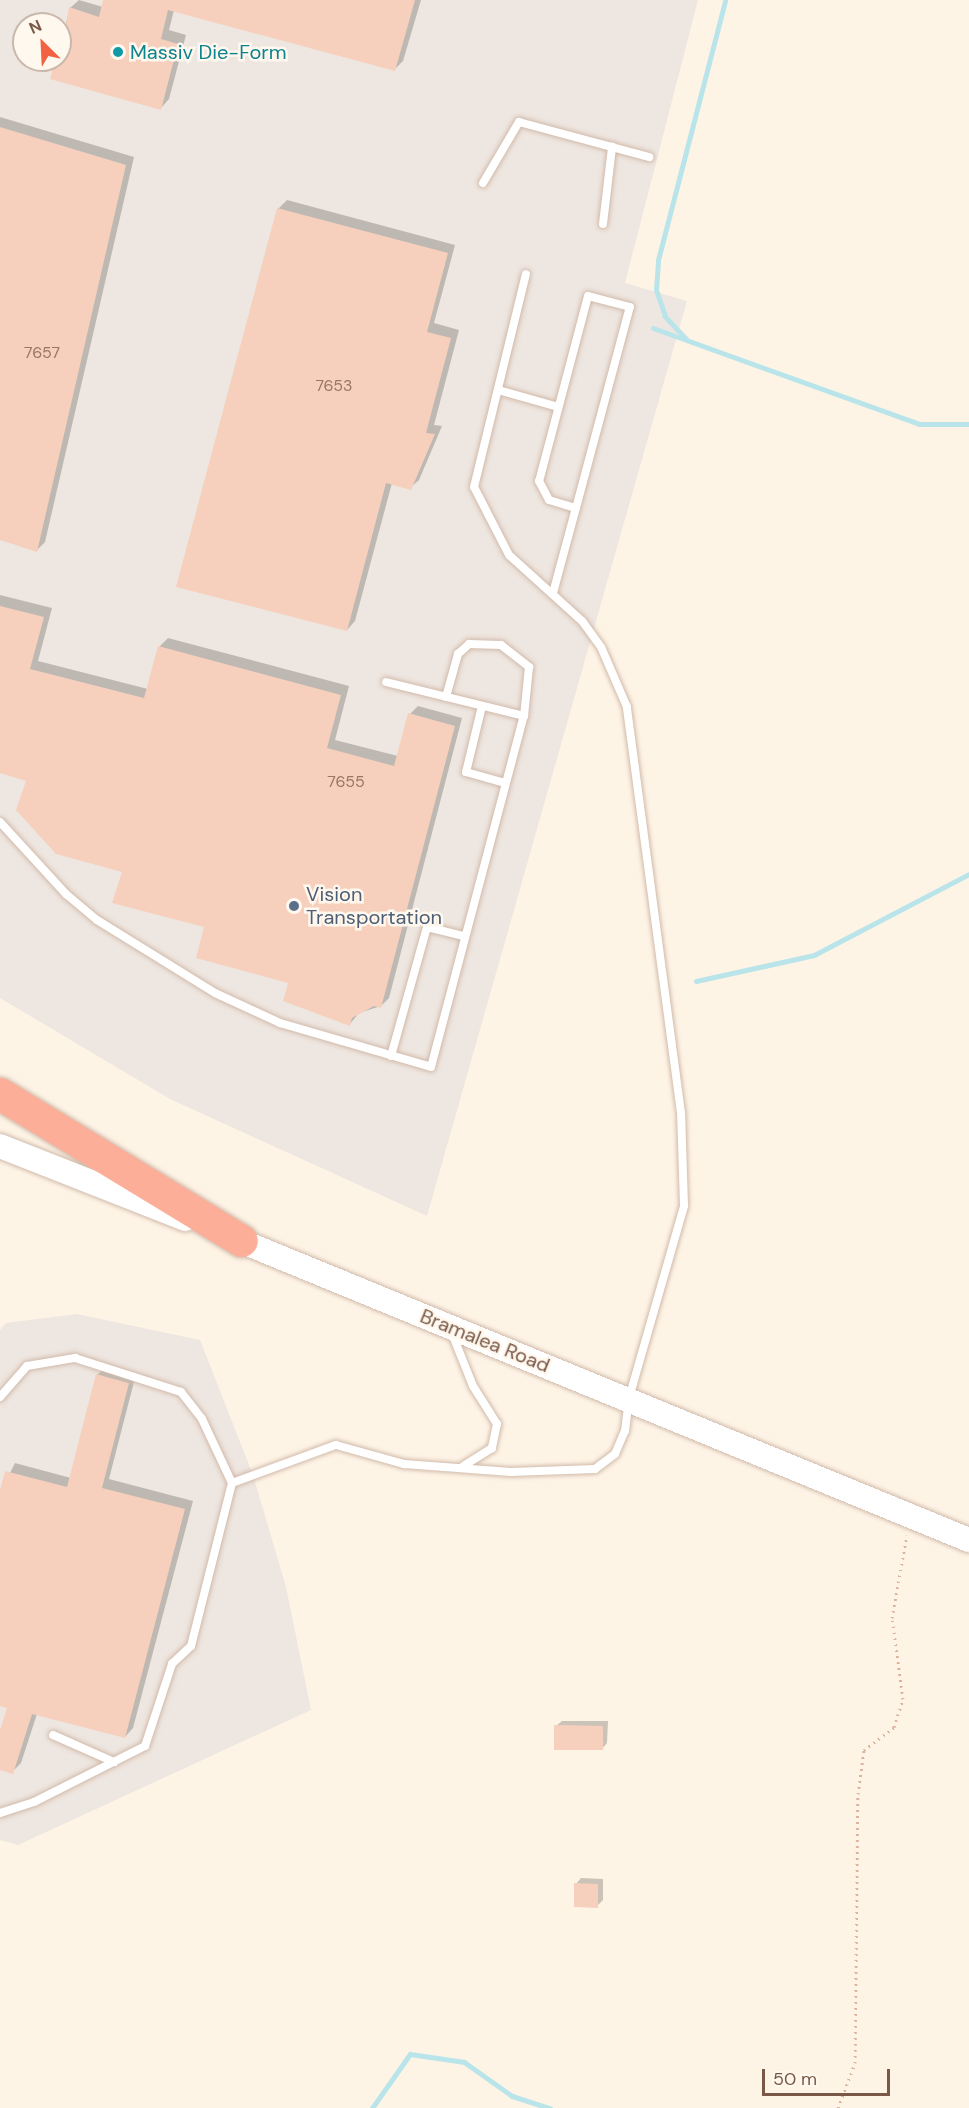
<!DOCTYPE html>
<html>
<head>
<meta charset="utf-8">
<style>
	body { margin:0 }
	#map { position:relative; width:969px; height:2108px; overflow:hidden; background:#fef4e6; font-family:"DM Sans",sans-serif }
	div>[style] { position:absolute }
	.industrial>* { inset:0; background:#eee6e0 }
	.shadow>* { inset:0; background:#0003 }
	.stream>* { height:5px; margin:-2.5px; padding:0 2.5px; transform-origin:2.5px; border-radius:2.5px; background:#b9e5ea }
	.building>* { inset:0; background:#f6d0bc }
	.path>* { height:3px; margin-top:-1.5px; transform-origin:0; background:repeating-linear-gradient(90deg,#dbb39e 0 1.5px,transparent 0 6px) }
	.roads { filter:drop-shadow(0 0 2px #d1baaa) drop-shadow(0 0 2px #d1baaa) }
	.lane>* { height:8px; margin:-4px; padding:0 4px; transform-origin:4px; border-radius:4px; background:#fff }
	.secondary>* { height:24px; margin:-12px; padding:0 12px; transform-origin:12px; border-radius:12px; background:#fff }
	.highway>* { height:32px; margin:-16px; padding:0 16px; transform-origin:16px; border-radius:16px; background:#fdae99 }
	.dots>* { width:16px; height:16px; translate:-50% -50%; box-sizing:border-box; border:3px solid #fff8ee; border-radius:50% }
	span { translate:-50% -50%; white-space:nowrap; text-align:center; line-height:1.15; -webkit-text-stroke:5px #fff8ee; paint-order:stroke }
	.number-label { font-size:16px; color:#997665 }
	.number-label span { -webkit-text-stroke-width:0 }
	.culture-label { font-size:20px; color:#0d838f }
	.left { translate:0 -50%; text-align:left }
	.service-label { font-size:20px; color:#4e5e75 }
	.street-label { font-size:20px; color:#7a5848 }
	.north { position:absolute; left:12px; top:12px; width:60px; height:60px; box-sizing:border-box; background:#fff8ee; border:2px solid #cab8ac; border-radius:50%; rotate:336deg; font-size:16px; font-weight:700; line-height:24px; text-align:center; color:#7a5848 }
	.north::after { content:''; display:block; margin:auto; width:21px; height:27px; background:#f16142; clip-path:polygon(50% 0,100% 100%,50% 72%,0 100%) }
	.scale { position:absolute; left:762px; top:2069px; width:128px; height:27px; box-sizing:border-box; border:3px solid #7a5848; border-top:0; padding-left:8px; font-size:18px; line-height:21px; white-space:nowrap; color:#7a5848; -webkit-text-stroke:4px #fff8ee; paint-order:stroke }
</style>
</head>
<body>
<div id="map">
	<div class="industrial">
		<div style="clip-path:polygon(evenodd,0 0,698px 0,625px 283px,687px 301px,427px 1216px,170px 1099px,0 998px,0 0,24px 24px,60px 24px,60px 60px,24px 60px,24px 24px)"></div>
		<div style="clip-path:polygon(77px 1314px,200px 1340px,253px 1475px,286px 1587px,311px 1710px,18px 1845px,0 1840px,0 1330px,6px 1323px)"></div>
	</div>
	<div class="shadow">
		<div style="clip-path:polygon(79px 0,103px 7px,104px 0,421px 0,403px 61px,395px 69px,174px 10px,169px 30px,186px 35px,169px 99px,161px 108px,56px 60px,70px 8px)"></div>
		<div style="clip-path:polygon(0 117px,134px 157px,45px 542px,37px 550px,0 539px)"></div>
		<div style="clip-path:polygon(287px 200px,455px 245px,434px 323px,459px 330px,434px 425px,442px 426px,419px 480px,410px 488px,392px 483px,355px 621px,347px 630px,278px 209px)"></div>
		<div style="clip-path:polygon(0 595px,52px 608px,38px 661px,148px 689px,159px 647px,168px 638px,349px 686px,335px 740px,398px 756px,410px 714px,418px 706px,462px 718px,389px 998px,381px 1006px,359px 1013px,350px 1024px,123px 871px,27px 780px,0 771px)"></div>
		<div style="clip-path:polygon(106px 1367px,136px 1374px,109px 1479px,193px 1501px,133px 1728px,125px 1737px,37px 1714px,21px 1763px,12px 1772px,0 1768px,0 1735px,9px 1707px,0 1705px,0 1493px,15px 1463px,71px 1478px,97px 1375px)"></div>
		<div style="clip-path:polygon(562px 1721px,608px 1721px,607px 1743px,602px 1749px,556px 1726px)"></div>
		<div style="clip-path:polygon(581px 1878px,603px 1879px,603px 1900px,597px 1906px,576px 1884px)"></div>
	</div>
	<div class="stream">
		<div style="left:653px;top:328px;width:283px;rotate:19.8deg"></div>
		<div style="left:919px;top:424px;width:50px"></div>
		<div style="left:687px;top:340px;width:33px;rotate:-133deg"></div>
		<div style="left:665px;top:316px;width:28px;rotate:-109deg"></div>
		<div style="left:656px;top:290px;width:30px;rotate:-86deg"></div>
		<div style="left:658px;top:260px;width:268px;rotate:-75.5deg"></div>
		<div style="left:696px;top:981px;width:121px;rotate:-12.4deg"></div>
		<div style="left:814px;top:955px;width:175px;rotate:-27.6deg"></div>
		<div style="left:372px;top:2108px;width:66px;rotate:-54.9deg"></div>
		<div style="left:410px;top:2054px;width:55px;rotate:8.4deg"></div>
		<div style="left:464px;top:2062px;width:59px;rotate:35.3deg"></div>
		<div style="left:512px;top:2096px;width:40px;rotate:18deg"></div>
	</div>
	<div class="building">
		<div style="clip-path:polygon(103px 0,415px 0,395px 71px,168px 10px,161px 39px,178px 44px,161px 110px,50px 79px,55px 60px,60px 60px,69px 7px,99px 17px)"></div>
		<div style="clip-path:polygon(0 127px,126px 165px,37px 552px,0 540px)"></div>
		<div style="clip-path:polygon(277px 208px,448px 253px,427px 332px,451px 338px,426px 433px,435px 434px,411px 490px,386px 483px,347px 631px,176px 587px)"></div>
		<div style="clip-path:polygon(0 606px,44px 617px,30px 669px,144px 698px,158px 646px,341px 695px,327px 748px,394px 766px,408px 713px,455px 726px,381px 1008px,374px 1006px,352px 1018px,350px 1026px,283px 1001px,288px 983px,196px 958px,204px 927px,112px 903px,122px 872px,56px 854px,16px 810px,26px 781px,0 773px)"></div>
		<div style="clip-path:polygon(96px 1374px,129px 1383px,102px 1488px,185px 1509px,125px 1738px,32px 1714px,13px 1774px,0 1770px,0 1730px,7px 1708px,0 1706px,0 1490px,5px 1471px,67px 1487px)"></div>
		<div style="clip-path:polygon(554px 1725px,603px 1726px,603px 1750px,554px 1750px)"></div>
		<div style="clip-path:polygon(574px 1883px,598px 1884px,598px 1908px,574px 1907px)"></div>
	</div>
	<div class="path">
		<div style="left:838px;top:2108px;width:48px;rotate:-69.3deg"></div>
		<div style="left:855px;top:2063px;width:269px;rotate:-89.4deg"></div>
		<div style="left:858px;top:1794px;width:44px;rotate:-82.2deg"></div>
		<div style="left:864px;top:1750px;width:38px;rotate:-37deg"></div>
		<div style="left:894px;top:1727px;width:29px;rotate:-72deg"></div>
		<div style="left:903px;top:1699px;width:82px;rotate:-97.7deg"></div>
		<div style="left:892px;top:1618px;width:84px;rotate:-79.8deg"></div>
	</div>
	<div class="roads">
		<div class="lane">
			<div style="left:483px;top:183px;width:71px;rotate:-59.5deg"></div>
			<div style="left:519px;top:122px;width:135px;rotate:15.1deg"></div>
			<div style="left:603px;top:224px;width:78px;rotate:-83.3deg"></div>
			<div style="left:498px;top:390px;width:62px;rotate:15.8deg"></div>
			<div style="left:553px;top:593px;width:88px;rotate:-74.9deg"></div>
			<div style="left:576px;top:508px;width:208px;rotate:-75deg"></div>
			<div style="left:630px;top:307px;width:43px;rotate:-165.3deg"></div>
			<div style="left:588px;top:296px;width:191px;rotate:104.8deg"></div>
			<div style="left:539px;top:481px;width:21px;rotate:62deg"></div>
			<div style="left:549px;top:500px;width:28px;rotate:17deg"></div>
			<div style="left:446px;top:697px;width:45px;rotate:-74.4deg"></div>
			<div style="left:458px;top:654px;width:15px;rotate:-42deg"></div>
			<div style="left:469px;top:644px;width:32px;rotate:2deg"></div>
			<div style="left:501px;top:645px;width:36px;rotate:38deg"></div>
			<div style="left:529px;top:667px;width:49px;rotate:95.8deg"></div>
			<div style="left:482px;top:706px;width:68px;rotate:103.6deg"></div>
			<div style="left:466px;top:772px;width:41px;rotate:15.8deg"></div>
			<div style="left:0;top:822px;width:98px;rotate:47.5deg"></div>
			<div style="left:66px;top:894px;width:40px;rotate:40deg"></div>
			<div style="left:97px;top:920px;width:139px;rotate:31.7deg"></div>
			<div style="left:215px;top:993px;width:72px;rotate:24.8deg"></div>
			<div style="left:280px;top:1023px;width:157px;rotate:16.2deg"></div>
			<div style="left:431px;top:1067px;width:363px;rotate:-75.2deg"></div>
			<div style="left:524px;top:716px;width:142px;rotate:-166.2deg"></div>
			<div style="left:391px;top:1056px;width:134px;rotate:-74.4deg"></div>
			<div style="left:427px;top:927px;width:37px;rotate:14deg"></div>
			<div style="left:451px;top:1331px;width:59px;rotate:68.2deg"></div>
			<div style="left:473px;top:1386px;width:45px;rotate:57.7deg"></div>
			<div style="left:497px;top:1424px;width:25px;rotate:102deg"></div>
			<div style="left:492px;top:1448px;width:34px;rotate:148deg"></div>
			<div style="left:0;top:1397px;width:41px;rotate:-48.9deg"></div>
			<div style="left:27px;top:1366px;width:49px;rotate:-9.5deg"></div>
			<div style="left:75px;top:1358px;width:111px;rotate:17.8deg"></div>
			<div style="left:181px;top:1392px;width:34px;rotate:52deg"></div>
			<div style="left:202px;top:1419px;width:71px;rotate:64.9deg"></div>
			<div style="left:232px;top:1483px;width:168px;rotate:104.1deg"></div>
			<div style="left:191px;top:1646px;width:26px;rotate:137deg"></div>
			<div style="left:172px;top:1664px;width:86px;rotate:108.2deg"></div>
			<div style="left:145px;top:1746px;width:124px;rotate:153.2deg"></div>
			<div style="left:34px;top:1802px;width:36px;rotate:162deg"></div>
			<div style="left:232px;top:1483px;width:111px;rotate:-20.1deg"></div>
			<div style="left:336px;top:1445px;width:71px;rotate:15.6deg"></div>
			<div style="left:404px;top:1464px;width:107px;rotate:4.3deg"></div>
			<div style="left:511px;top:1472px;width:84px;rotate:-2deg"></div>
			<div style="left:595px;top:1469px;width:25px;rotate:-37deg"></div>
			<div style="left:615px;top:1454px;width:25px;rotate:-67deg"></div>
			<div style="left:625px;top:1431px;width:33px;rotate:-83deg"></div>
			<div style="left:629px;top:1398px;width:200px;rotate:-74deg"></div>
			<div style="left:684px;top:1206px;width:93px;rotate:-91.8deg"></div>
			<div style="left:681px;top:1113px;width:410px;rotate:-97.6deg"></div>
			<div style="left:627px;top:707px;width:65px;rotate:-113.4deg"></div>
			<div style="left:601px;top:647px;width:32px;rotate:-126deg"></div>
			<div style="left:582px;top:621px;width:98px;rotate:-137.9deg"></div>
			<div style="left:509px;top:555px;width:76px;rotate:-117.2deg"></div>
			<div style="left:474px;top:487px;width:219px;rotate:-76.3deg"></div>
			<div style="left:53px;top:1735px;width:67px;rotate:23.9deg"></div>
		</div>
		<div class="secondary">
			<div style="left:0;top:1146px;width:199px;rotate:21.5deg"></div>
			<div style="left:226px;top:1235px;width:803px;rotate:22.32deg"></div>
		</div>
		<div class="highway">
			<div style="left:0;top:1094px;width:283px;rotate:31.3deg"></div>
		</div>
	</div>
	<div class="dots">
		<div style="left:118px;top:52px;background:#0f9aa8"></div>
		<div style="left:294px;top:906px;background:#5c6f8a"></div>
	</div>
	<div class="number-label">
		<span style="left:42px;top:353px">7657</span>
		<span style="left:334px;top:386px">7653</span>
		<span style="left:346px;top:782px">7655</span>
	</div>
	<div class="culture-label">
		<span class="left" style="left:130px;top:52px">Massiv Die-Form</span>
	</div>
	<div class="service-label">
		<span class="left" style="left:306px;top:906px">Vision<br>Transportation</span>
	</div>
	<div class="street-label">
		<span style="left:485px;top:1341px;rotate:22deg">Bramalea Road</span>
	</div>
	<div class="north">N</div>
	<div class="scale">50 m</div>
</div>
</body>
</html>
